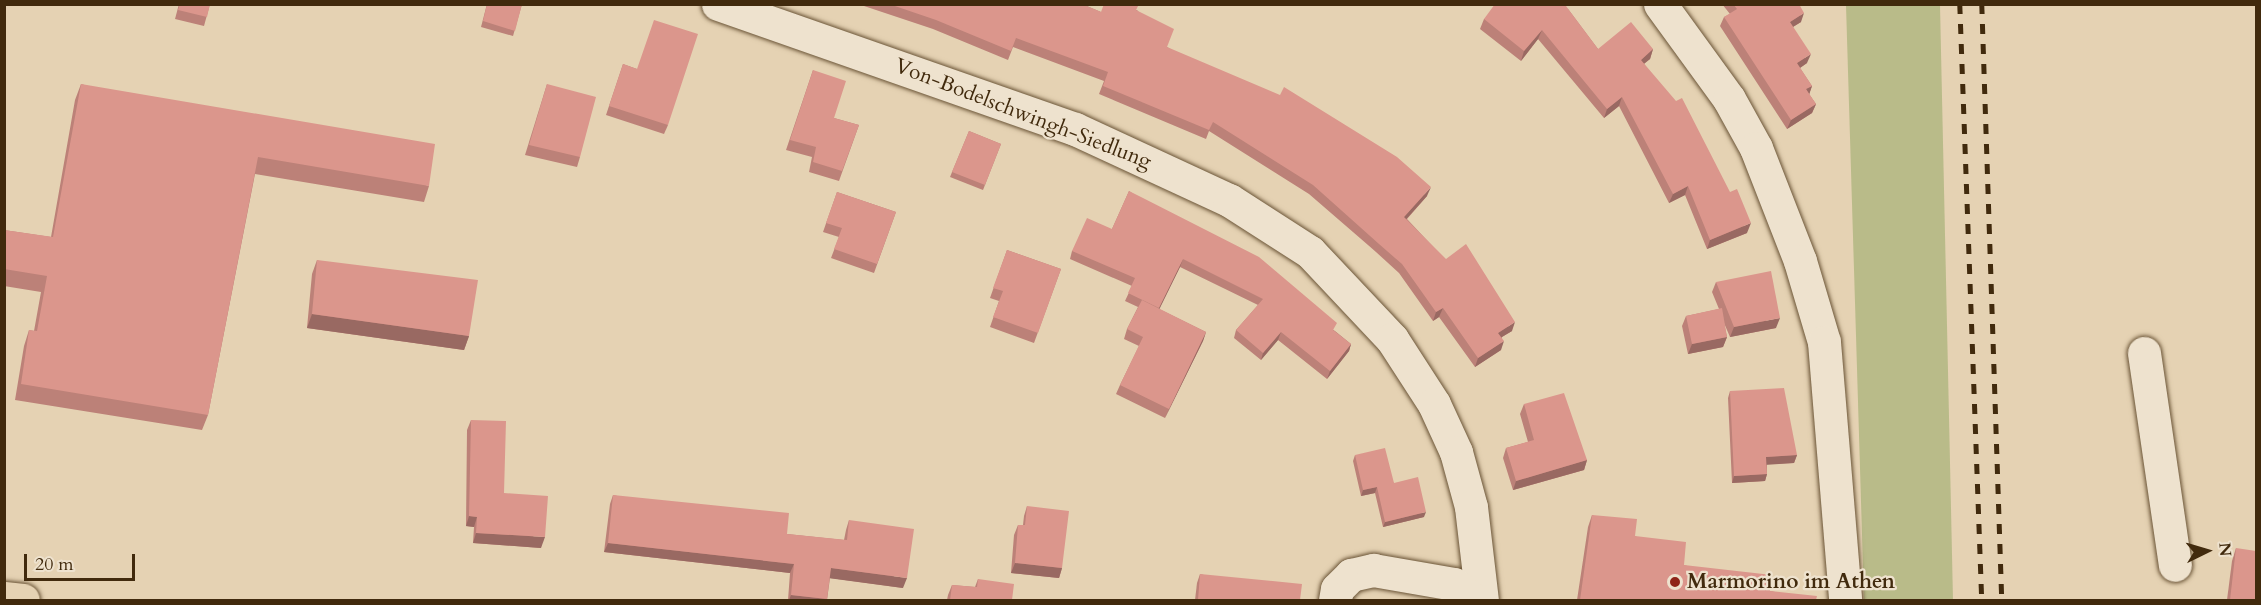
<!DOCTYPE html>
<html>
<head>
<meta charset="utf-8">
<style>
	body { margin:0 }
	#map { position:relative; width:2261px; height:605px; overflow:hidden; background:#e5d2b3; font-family:Cardo,serif }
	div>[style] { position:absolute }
	.green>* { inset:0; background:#b9bb89 }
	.roads { filter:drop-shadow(0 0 2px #6a5436) drop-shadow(0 0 2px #6a5436) }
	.minor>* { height:33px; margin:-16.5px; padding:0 16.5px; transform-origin:16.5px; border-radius:16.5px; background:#eee2ce }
	.major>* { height:33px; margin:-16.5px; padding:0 16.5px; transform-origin:16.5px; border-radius:16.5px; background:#e5d2b3 }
	.rail>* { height:4.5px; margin-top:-2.25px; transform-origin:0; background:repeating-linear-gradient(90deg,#412a0d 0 10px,transparent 0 20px) }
	.wall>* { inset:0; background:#bc8178 }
	.shaded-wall>* { inset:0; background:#996962 }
	.building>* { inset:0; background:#db968c }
	.dots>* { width:16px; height:16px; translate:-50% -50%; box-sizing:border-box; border:3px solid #eee2ce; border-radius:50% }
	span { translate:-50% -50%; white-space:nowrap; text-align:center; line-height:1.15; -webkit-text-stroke:4.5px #eee2ce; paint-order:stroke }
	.street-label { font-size:21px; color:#412a0d }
	.poi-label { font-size:21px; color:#412a0d; font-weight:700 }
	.left { translate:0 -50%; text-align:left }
	.frame { position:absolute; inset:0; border:6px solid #412a0d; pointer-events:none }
	.north { position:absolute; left:2177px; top:521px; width:60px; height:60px; -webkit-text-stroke:4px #eee2ce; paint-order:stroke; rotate:85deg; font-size:16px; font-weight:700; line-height:24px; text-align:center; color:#412a0d }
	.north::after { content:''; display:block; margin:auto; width:21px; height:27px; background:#412a0d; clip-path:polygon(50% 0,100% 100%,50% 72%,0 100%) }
	.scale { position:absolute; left:24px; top:554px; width:111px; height:27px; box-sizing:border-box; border:3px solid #412a0d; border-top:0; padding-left:8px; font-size:18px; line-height:21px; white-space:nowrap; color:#412a0d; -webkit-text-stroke:4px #eee2ce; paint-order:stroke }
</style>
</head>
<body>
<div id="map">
	<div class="green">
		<div style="clip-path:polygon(1846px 5px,1940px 5px,1953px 600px,1864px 600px)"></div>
	</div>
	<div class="roads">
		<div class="minor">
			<div style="left:718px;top:4px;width:378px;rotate:19.3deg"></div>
			<div style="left:1075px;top:129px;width:170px;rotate:24.8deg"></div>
			<div style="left:1229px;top:200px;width:96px;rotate:32.7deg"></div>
			<div style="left:1310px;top:252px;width:120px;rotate:46.7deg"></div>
			<div style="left:1392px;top:339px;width:77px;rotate:57.1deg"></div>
			<div style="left:1434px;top:404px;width:53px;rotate:65.4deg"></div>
			<div style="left:1456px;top:452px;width:57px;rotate:74.7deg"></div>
			<div style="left:1471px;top:507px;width:94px;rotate:83.3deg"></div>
			<div style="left:1660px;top:4px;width:117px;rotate:54deg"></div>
			<div style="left:1729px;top:99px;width:56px;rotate:61.1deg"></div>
			<div style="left:1756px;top:148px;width:121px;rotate:68.7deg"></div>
			<div style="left:1800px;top:261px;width:84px;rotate:73.5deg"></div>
			<div style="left:1824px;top:342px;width:259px;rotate:85.3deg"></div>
			<div style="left:2144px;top:353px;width:214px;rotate:81.7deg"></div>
			<div style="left:1335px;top:600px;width:11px;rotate:-80deg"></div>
			<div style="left:1337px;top:589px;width:20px;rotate:-45deg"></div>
			<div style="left:1351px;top:575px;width:23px;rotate:-13deg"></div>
			<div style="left:1373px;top:570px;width:82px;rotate:9.8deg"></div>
			<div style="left:1454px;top:584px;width:26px;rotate:39deg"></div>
		</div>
		<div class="major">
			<div style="left:4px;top:598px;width:19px;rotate:6deg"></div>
		</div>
	</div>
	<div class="rail">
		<div style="left:1960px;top:4px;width:596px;rotate:87.89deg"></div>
		<div style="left:1982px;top:4px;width:596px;rotate:88.08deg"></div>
	</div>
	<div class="wall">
		<div style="clip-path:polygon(179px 4px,210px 4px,204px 26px,175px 19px)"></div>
		<div style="clip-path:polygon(487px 4px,522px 4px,513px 36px,481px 27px)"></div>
		<div style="clip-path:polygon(858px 4px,1082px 4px,1101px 12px,1137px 10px,1167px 47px,1427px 196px,1407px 219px,1512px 331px,1502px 337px,1501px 350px,1475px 367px,1439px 317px,1433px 321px,1399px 273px,1376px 252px,1309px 194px,1209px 131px,1206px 139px,1099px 94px,1104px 81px,1013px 47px,1008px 60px,933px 29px)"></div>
		<div style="clip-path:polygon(1722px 4px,1799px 4px,1801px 22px,1793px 27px,1807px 63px,1800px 68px,1812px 86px,1809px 94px,1816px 104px,1812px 113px,1787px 129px,1720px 26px,1724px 17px,1730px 14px)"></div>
		<div style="clip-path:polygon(1568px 9px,1598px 49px,1653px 49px,1650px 59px,1644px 64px,1747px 233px,1707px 249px,1685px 195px,1669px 203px,1619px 106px,1604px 118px,1538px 39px,1521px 61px,1480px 29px,1484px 19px)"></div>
		<div style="clip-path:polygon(623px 64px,637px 69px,668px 125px,664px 134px,606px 115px)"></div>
		<div style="clip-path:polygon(813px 70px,834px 118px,859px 125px,839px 181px,809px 172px,812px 157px,786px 150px)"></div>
		<div style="clip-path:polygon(81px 84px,429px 186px,424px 202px,255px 174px,208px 415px,202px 430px,15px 400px,24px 346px,29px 330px,34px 331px,41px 292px,4px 286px,4px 230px,51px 237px,75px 100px)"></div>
		<div style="clip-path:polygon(547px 84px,580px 157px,577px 167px,525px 155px)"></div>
		<div style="clip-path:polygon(969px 131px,1001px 144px,983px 190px,950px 177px)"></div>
		<div style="clip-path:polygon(1129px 191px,1335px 331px,1351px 344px,1349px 351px,1327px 379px,1278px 340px,1261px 360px,1234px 338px,1236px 330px,1258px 305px,1180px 267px,1159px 309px,1206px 332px,1203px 341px,1165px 418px,1116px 394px,1120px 385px,1139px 346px,1124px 339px,1127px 329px,1138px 307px,1125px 301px,1132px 286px,1070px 259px,1072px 251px,1112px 229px)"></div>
		<div style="clip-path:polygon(837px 192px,896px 212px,874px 273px,831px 258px,839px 237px,823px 232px)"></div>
		<div style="clip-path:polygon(1007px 250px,1061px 269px,1034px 343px,990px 327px,999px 301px,990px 298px)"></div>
		<div style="clip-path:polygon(317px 260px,469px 336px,464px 350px,307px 328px,312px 274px)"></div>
		<div style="clip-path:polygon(1716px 282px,1776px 328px,1730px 337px,1724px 323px,1727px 337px,1723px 347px,1688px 354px,1682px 326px,1686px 316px,1719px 309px,1712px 292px)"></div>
		<div style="clip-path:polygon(1730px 391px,1797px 455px,1794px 463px,1767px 464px,1767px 474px,1765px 481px,1732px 483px,1728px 398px)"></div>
		<div style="clip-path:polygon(1524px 404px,1587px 460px,1584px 470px,1513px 490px,1503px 458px,1506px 448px,1528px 442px,1520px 414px)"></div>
		<div style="clip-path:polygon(471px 420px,504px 493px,541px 548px,473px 543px,474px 527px,466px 526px,467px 430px)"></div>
		<div style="clip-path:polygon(1355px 455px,1394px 483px,1424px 517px,1383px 527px,1375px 493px,1361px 496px,1353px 461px)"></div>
		<div style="clip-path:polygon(613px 495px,787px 534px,844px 540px,846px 530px,849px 520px,903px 588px,830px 578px,827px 600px,788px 600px,790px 573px,604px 552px,610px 504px)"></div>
		<div style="clip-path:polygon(1027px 506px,1062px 568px,1059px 578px,1011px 573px,1014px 535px,1018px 525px,1023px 525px,1024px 516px)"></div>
		<div style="clip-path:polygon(1592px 515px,1635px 536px,1684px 565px,1770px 591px,1816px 600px,1577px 600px,1588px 527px)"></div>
		<div style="clip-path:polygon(2236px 548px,2256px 600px,2227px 600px,2232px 561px)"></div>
		<div style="clip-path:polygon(1200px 574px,1300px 600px,1195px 600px,1197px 583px)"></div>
		<div style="clip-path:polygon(978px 579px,1012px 600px,947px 600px,948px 595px,952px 585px,975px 587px)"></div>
	</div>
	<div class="shaded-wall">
		<div style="clip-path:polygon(1804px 13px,1801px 22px,1786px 31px,1790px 22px)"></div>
		<div style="clip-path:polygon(1542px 30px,1538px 39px,1521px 61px,1524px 51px)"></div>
		<div style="clip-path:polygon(1653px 49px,1650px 59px,1637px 69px,1641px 60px)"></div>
		<div style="clip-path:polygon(1811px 54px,1807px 63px,1794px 72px,1797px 63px)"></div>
		<div style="clip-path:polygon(1812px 86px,1809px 95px,1806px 89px)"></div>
		<div style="clip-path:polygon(1622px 97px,1619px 106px,1604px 118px,1607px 109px)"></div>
		<div style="clip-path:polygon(1816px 104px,1812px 113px,1787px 129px,1791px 120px)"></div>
		<div style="clip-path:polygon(1688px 186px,1685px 195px,1669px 203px,1673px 194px)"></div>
		<div style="clip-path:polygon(1431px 187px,1427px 196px,1401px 225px,1404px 217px)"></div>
		<div style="clip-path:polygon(1751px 223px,1747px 233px,1707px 249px,1710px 240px)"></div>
		<div style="clip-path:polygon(1183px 259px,1180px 267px,1156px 316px,1158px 309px)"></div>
		<div style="clip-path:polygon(1443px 308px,1439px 317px,1433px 321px,1436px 312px)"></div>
		<div style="clip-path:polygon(312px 314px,469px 336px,464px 350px,307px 328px)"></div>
		<div style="clip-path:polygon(1780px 318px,1776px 328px,1730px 337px,1734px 327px)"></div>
		<div style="clip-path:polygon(1515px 322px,1512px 331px,1495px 341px,1498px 333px)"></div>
		<div style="clip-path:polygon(1206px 332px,1203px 341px,1165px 418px,1169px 409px)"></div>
		<div style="clip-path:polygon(1281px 332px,1278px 340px,1261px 360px,1263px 353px)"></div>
		<div style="clip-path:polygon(1727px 337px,1723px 347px,1688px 354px,1692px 344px)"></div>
		<div style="clip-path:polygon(1504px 341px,1501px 350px,1475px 367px,1478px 358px)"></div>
		<div style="clip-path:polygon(1351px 344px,1349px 351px,1327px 379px,1330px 371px)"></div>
		<div style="clip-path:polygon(1797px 455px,1794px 463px,1764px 465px,1766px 457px)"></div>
		<div style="clip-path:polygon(1587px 460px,1584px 470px,1513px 490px,1516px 481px)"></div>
		<div style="clip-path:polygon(1767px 474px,1765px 481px,1732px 483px,1734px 476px)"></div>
		<div style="clip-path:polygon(1377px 487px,1375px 493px,1361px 496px,1363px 490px)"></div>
		<div style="clip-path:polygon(1426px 512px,1424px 517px,1383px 527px,1385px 522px)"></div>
		<div style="clip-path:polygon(469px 516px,477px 517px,474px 527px,466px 526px)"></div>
		<div style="clip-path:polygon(476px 533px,545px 537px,541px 548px,473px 543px)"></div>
		<div style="clip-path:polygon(608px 543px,794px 564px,790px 573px,604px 552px)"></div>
		<div style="clip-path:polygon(1015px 563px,1062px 568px,1059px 578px,1011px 573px)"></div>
		<div style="clip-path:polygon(831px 568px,907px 578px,903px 588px,828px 578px)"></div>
		<div style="clip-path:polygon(791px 595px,827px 599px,827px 600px,789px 600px)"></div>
	</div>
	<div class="building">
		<div style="clip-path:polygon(180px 4px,210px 4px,207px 17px,178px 10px)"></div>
		<div style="clip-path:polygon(487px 4px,522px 4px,515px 31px,483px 21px)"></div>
		<div style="clip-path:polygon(889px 4px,1082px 4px,1101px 12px,1104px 4px,1139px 4px,1136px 10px,1174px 29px,1167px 47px,1280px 95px,1284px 87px,1397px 157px,1431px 187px,1404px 217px,1446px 259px,1466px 244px,1515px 322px,1498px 333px,1504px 341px,1478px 358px,1443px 308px,1436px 312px,1402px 264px,1379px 244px,1313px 185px,1213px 122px,1209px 130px,1103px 86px,1108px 72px,1016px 38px,1011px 51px,936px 20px)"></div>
		<div style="clip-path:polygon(1495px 4px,1567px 4px,1566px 6px,1598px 49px,1631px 22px,1653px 49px,1641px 60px,1676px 101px,1682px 98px,1730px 192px,1737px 189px,1751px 223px,1710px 240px,1688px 186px,1673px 194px,1622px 97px,1607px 109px,1542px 30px,1524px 51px,1484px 19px)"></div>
		<div style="clip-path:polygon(1733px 4px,1799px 4px,1804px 13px,1790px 22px,1811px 54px,1797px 63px,1812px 86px,1806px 89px,1816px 104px,1791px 120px,1724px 17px,1737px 9px)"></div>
		<div style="clip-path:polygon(654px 20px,698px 34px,668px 125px,609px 106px,623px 64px,637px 69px)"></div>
		<div style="clip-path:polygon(813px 70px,846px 81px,834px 118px,859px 125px,842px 171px,813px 162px,816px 147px,790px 140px)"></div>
		<div style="clip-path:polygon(81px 84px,435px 144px,429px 186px,258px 157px,208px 415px,21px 384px,29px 330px,37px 331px,47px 276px,4px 269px,4px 230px,53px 237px)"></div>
		<div style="clip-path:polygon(547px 84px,596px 97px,580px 157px,529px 145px)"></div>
		<div style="clip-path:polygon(969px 131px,1001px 144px,985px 185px,952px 172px)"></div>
		<div style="clip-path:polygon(1129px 191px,1259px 257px,1337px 323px,1333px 330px,1351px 344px,1330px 371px,1281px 332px,1263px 353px,1236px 330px,1263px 299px,1183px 259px,1159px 308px,1128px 293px,1135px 278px,1072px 251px,1087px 218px,1112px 229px)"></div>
		<div style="clip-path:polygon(837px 192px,896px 212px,877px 264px,834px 249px,842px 228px,826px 223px)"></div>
		<div style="clip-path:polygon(1007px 250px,1061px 269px,1038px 333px,993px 317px,1003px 291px,993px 288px)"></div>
		<div style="clip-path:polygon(317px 260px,478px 280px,469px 336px,312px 314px)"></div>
		<div style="clip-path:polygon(1771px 271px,1780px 318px,1734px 327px,1716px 282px)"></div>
		<div style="clip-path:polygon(1142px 300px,1206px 332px,1169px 409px,1120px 385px,1143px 337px,1127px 329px)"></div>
		<div style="clip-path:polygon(1722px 308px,1727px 337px,1692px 344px,1686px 316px)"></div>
		<div style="clip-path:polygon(1784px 388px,1797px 455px,1766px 457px,1767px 474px,1734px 476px,1730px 391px)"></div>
		<div style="clip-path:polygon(1564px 393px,1587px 460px,1516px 481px,1506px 448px,1534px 440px,1524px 404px)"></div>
		<div style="clip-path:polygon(471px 420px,506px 421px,504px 493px,548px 496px,545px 537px,476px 533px,477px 517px,469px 516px)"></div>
		<div style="clip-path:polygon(1385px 448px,1394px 483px,1418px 477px,1426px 512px,1385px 522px,1377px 487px,1363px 490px,1355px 455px)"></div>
		<div style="clip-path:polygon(613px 495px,789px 513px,787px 534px,847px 540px,849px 520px,914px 529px,907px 578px,831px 568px,827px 599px,791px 595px,794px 564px,608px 543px)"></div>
		<div style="clip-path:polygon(1027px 506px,1069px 511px,1062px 568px,1015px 563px,1018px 525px,1025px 525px)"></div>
		<div style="clip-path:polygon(1592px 515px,1637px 519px,1635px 536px,1686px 542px,1684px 565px,1772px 575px,1770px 591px,1817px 596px,1816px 600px,1580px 600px)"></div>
		<div style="clip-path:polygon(2236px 548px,2256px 551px,2256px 600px,2230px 600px)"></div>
		<div style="clip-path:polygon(1200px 574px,1302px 584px,1300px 600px,1198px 600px)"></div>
		<div style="clip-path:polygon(978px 579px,1014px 584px,1012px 600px,950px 600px,952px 585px,977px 587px)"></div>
	</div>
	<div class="dots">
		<div style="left:1675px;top:582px;background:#8f2418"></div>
	</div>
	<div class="street-label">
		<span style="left:1023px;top:114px;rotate:21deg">Von-Bodelschwingh-Siedlung</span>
	</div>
	<div class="poi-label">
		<span class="left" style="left:1687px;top:582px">Marmorino im Athen</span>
	</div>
	<div class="frame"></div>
	<div class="north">N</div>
	<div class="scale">20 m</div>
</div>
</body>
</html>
